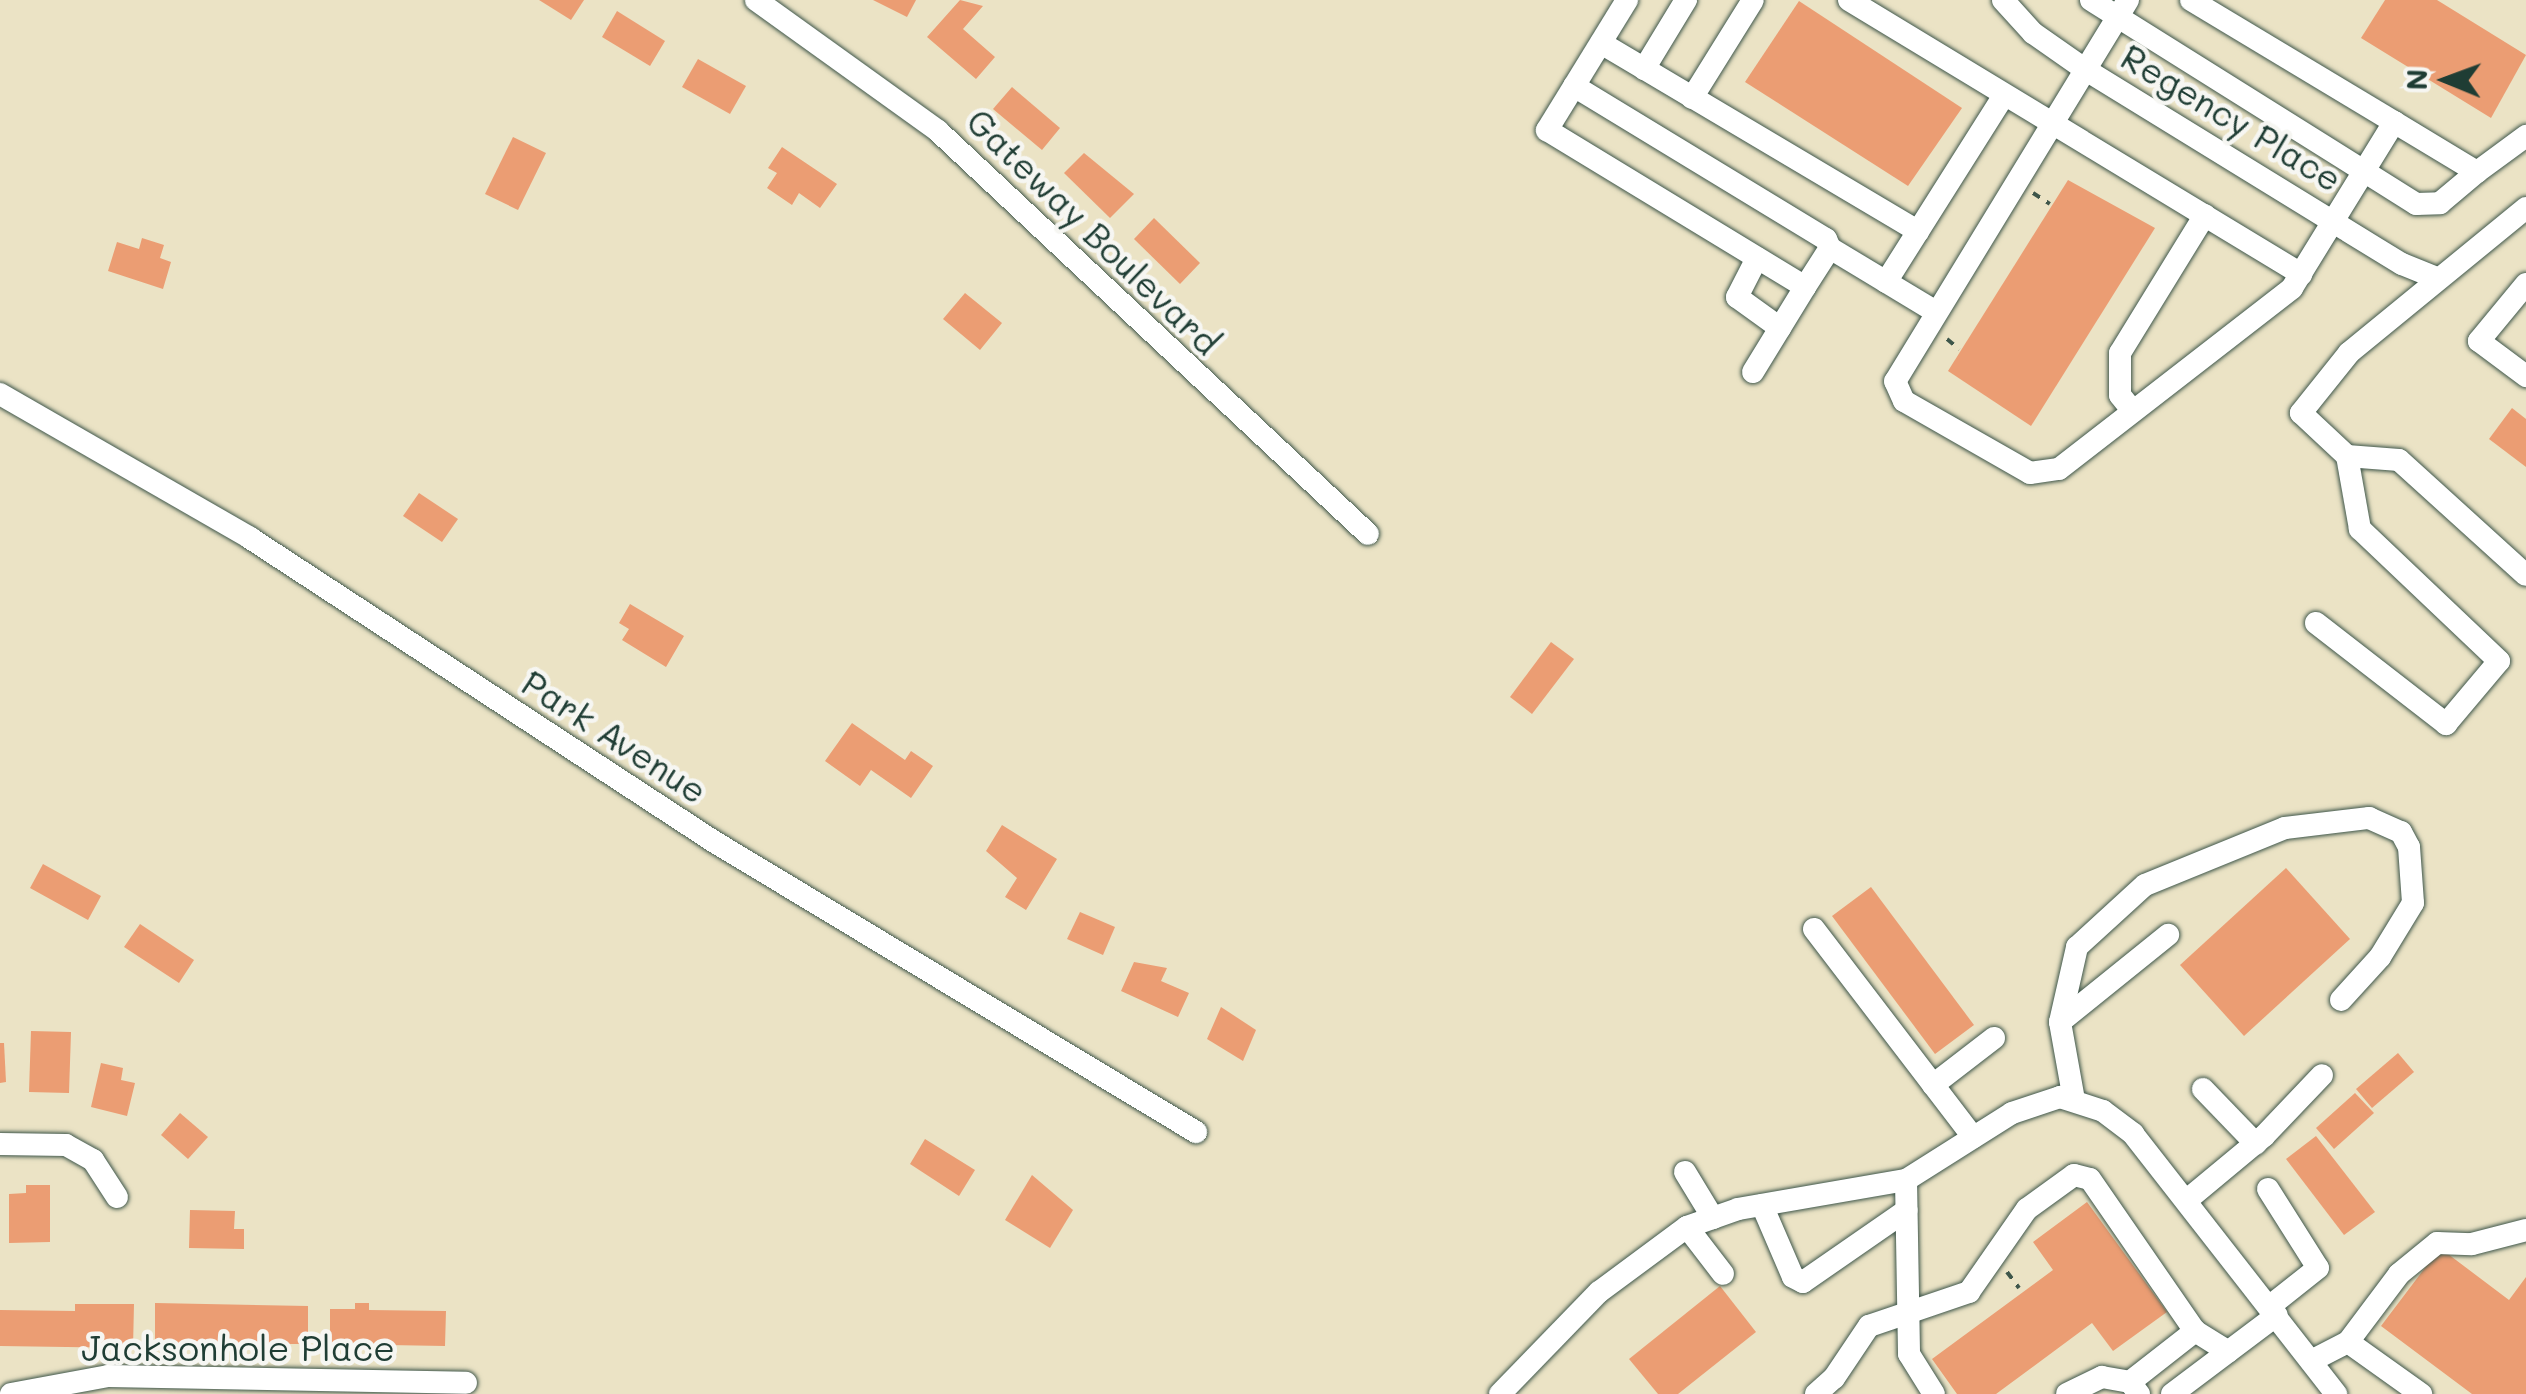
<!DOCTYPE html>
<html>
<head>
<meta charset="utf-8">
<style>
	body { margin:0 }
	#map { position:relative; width:2526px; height:1394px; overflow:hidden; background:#ebe3c5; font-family:Mali,sans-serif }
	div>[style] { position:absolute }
	.building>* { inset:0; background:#eb9d73 }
	.path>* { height:4px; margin-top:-2px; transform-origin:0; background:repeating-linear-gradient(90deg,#3e564a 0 8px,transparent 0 16px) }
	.roads { filter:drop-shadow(0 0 2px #3e564a) drop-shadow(0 0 2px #3e564a) }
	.minor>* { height:22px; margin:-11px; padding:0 11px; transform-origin:11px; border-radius:11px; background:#fff }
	span { translate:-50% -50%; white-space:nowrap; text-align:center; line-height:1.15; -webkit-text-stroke:9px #f6f6f2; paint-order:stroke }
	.street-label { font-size:35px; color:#1f3d34 }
	.north { position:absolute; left:2396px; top:30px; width:100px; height:100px; -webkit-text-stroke:8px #f6f6f2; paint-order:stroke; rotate:271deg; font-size:28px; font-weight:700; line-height:40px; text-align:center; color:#1f3d34 }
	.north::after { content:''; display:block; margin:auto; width:35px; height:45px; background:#1f3d34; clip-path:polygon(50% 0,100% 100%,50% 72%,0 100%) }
</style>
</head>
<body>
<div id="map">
	<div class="building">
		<div style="clip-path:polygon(539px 0,584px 0,571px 20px)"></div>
		<div style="clip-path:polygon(873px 0,916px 0,907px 17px)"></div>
		<div style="clip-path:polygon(960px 0,983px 6px,963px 29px,995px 57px,976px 79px,927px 37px)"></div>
		<div style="clip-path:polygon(2385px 0,2437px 0,2526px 55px,2491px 118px,2361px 38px)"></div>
		<div style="clip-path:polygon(1799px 1px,1962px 108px,1908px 186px,1745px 82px)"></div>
		<div style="clip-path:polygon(617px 11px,665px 41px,650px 66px,602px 37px)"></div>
		<div style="clip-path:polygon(698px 59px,746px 86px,730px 114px,682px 87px)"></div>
		<div style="clip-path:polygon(1012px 87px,1060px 128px,1042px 150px,993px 109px)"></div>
		<div style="clip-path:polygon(513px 137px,546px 153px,518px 210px,485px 194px)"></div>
		<div style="clip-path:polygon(782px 147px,837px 184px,820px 208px,799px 193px,792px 205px,767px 188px,777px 173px,768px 168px)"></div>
		<div style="clip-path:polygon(1084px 153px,1134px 194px,1110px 218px,1064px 173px)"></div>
		<div style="clip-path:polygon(2068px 180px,2155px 228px,2031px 426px,1948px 371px)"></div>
		<div style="clip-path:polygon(1154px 218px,1200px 263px,1180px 284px,1134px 239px)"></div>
		<div style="clip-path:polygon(142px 238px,164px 245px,160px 258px,171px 262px,163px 289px,108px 271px,117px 242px,139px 249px)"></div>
		<div style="clip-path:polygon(965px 293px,1002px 323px,980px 350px,943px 319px)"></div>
		<div style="clip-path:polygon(2512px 408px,2526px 419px,2526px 467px,2489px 439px)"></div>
		<div style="clip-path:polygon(419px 493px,458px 519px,442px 542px,403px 516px)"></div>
		<div style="clip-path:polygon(630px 604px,684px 636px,666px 667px,622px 640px,629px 629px,619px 623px)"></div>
		<div style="clip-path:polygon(1551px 642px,1574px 659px,1532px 714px,1510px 697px)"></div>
		<div style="clip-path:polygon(852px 723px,905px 760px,911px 751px,933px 766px,911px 798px,871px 770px,860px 786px,825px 761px)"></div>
		<div style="clip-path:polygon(1002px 825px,1057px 859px,1026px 910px,1005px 897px,1017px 878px,986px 851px)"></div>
		<div style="clip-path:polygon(43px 864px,101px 896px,88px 920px,30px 888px)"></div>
		<div style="clip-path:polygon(2286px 868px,2350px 939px,2244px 1036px,2180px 965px)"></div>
		<div style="clip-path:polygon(1871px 887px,1974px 1025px,1935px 1054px,1832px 916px)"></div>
		<div style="clip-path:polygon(1080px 912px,1115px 927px,1103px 955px,1067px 939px)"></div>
		<div style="clip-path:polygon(140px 924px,194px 960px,179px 983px,124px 947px)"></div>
		<div style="clip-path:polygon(1134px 962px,1167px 968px,1161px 981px,1189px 993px,1178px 1017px,1121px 991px)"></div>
		<div style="clip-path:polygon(1221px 1007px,1256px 1030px,1243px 1061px,1207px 1039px)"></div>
		<div style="clip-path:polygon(31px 1031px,71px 1032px,69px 1093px,29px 1092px)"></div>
		<div style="clip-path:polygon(0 1043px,4px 1043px,6px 1082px,0 1083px)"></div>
		<div style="clip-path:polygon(2398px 1053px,2414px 1072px,2372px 1108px,2356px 1089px)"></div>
		<div style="clip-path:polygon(101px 1063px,123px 1068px,121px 1080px,135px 1083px,127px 1116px,91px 1107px)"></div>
		<div style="clip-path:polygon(2355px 1093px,2374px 1113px,2334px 1149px,2316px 1128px)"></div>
		<div style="clip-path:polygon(180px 1113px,208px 1137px,188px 1159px,161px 1135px)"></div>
		<div style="clip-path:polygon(2316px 1136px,2375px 1212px,2344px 1235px,2286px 1159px)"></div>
		<div style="clip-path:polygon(925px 1139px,975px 1170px,959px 1196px,910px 1164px)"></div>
		<div style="clip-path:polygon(1032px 1175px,1073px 1210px,1050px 1248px,1005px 1220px)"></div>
		<div style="clip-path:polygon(26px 1185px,50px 1185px,50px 1242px,9px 1243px,9px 1194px,26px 1193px)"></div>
		<div style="clip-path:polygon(2087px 1202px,2167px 1312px,2113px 1351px,2092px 1323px,1996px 1394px,1957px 1394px,1932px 1359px,2053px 1270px,2033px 1242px)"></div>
		<div style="clip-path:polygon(190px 1210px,235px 1211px,234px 1229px,244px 1229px,244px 1249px,189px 1248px)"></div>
		<div style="clip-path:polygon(2440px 1248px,2509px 1300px,2526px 1277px,2526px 1394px,2472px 1394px,2381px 1326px)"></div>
		<div style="clip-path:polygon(1720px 1286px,1756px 1332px,1678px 1394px,1658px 1394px,1629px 1359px)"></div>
		<div style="clip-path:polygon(155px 1303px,308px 1306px,308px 1344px,155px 1344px)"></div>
		<div style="clip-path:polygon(355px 1303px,369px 1303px,369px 1310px,446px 1311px,445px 1346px,330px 1344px,330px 1309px,355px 1309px)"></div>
		<div style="clip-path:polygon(75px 1304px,134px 1304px,133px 1348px,0 1346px,0 1310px,75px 1311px)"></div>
	</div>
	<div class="path">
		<div style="left:2033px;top:193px;width:20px;rotate:33deg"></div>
		<div style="left:1947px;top:339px;width:16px;rotate:40deg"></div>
		<div style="left:2007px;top:1272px;width:20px;rotate:53deg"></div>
	</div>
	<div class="roads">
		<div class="minor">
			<div style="left:756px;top:0;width:224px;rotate:35.7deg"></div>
			<div style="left:938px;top:131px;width:589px;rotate:43.14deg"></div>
			<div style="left:1627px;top:0;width:153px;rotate:121.6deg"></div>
			<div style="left:1547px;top:130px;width:302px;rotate:31.3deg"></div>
			<div style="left:1805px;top:287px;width:46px;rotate:-57.3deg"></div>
			<div style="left:1830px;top:248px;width:124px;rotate:31.1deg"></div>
			<div style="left:1849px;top:0;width:529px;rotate:31.22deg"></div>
			<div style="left:2003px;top:0;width:45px;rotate:47.7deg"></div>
			<div style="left:2033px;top:33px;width:61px;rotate:35deg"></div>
			<div style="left:2083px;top:68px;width:374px;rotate:31.6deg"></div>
			<div style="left:2402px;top:264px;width:38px;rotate:22deg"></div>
			<div style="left:2091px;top:0;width:384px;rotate:32.1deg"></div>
			<div style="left:2416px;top:204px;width:24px;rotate:-2deg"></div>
			<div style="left:2440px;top:203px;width:48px;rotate:-40deg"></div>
			<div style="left:2128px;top:0;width:447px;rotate:121.4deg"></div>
			<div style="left:1895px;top:381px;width:22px;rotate:66deg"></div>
			<div style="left:1904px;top:401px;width:145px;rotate:29.7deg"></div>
			<div style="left:2030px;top:473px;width:29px;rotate:-8deg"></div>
			<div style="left:2059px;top:469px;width:295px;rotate:-37.8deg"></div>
			<div style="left:2292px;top:288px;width:195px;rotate:-58.4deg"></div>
			<div style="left:2394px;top:122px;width:97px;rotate:31.1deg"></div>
			<div style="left:2477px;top:172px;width:61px;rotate:-36.3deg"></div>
			<div style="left:2191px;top:0;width:237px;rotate:31deg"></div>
			<div style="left:1601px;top:43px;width:369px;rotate:30.7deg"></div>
			<div style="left:1644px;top:69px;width:81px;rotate:-58.7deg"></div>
			<div style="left:1574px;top:86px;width:295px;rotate:31.3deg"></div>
			<div style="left:1826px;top:239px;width:10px;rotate:66deg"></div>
			<div style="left:1692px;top:98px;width:115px;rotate:-58.1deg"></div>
			<div style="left:2526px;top:208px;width:229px;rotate:140.7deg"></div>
			<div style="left:2349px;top:353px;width:77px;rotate:128.7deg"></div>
			<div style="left:2301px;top:413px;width:63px;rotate:43.1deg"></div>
			<div style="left:2347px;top:456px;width:52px;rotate:4.4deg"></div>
			<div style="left:2399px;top:460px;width:171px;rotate:42.2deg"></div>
			<div style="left:1757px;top:258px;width:44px;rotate:117.1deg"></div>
			<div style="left:1737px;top:297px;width:53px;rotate:35.8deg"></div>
			<div style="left:1886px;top:282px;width:221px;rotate:-57.7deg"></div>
			<div style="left:2526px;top:284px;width:74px;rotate:129.5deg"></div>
			<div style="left:2479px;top:341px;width:59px;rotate:36.7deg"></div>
			<div style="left:1753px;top:372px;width:100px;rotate:-58.5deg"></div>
			<div style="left:0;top:394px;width:289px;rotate:29.9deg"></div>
			<div style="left:250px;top:538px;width:553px;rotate:33.2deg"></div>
			<div style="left:713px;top:841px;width:564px;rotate:31.07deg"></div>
			<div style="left:2132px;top:410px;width:19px;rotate:-129deg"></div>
			<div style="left:2120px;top:395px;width:42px;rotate:-90deg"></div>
			<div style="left:2120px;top:353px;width:162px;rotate:-58.4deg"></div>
			<div style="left:2316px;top:623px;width:165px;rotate:37.8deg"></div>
			<div style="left:2446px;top:724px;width:82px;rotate:-49.9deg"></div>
			<div style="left:2499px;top:661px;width:192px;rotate:-136.5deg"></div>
			<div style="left:2360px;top:529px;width:74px;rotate:-100.1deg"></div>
			<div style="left:1814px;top:929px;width:262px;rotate:52.6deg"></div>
			<div style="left:2060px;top:1022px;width:77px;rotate:-77.2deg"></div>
			<div style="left:2077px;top:947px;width:92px;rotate:-42.4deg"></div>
			<div style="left:2145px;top:885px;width:151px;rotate:-22.2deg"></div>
			<div style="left:2285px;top:828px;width:85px;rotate:-6.8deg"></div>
			<div style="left:2369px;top:818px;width:35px;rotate:24deg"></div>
			<div style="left:2401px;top:832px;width:17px;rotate:62deg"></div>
			<div style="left:2409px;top:847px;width:56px;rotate:85.9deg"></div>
			<div style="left:2413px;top:903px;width:63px;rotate:121.4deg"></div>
			<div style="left:2380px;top:957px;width:58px;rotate:132.2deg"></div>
			<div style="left:1933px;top:1085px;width:77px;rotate:-37.6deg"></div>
			<div style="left:2203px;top:1089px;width:76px;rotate:46.1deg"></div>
			<div style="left:2074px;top:1100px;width:79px;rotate:-100.2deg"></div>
			<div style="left:2060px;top:1022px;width:139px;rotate:-38.9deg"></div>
			<div style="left:0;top:1144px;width:66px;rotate:0.9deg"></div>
			<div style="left:66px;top:1145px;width:31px;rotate:29deg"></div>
			<div style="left:93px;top:1160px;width:44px;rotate:57deg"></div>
			<div style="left:1685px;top:1172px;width:54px;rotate:58.7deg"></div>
			<div style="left:1906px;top:1180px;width:174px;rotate:89deg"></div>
			<div style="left:1909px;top:1354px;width:47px;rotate:58deg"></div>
			<div style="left:2268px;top:1189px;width:93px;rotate:57.7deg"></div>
			<div style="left:2318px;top:1268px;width:61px;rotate:141.6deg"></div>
			<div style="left:2187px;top:1200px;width:100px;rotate:-39.7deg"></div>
			<div style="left:2264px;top:1136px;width:84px;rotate:-46.4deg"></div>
			<div style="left:1762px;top:1205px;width:78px;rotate:66.7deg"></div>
			<div style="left:1793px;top:1277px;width:11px;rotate:27deg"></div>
			<div style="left:1803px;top:1282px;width:126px;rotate:-34.7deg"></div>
			<div style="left:1687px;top:1227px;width:59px;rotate:52.5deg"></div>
			<div style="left:2348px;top:1342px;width:90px;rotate:35.5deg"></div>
			<div style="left:2311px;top:1361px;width:42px;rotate:-27.2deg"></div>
			<div style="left:2348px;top:1342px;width:85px;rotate:-53.1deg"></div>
			<div style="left:2399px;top:1274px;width:49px;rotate:-39.2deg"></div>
			<div style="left:2437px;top:1243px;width:35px;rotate:2deg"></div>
			<div style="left:2472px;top:1244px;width:56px;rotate:-14.5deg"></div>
			<div style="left:11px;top:1394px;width:99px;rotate:-10.5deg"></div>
			<div style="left:108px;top:1376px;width:358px;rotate:1.1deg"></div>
			<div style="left:1500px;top:1394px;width:142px;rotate:-45.9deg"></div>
			<div style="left:1599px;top:1292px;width:109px;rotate:-36.5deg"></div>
			<div style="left:1687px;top:1227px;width:54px;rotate:-19.4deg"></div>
			<div style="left:1738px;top:1209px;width:170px;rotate:-9.8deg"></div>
			<div style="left:1906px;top:1180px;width:125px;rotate:-32.3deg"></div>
			<div style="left:2012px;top:1113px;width:51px;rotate:-18.4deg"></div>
			<div style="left:2060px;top:1097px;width:45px;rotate:18deg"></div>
			<div style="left:2103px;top:1111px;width:38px;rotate:37deg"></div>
			<div style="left:2133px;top:1134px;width:330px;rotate:52deg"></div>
			<div style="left:1816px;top:1394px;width:24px;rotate:-42deg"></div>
			<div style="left:1834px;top:1378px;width:63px;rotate:-56.1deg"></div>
			<div style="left:1869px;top:1326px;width:106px;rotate:-18.8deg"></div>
			<div style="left:1969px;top:1292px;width:101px;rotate:-55.1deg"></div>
			<div style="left:2027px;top:1209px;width:58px;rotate:-35.9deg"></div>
			<div style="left:2074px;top:1175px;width:16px;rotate:14deg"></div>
			<div style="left:2090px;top:1179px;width:185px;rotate:55.4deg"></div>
			<div style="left:2067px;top:1394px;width:39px;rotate:-26deg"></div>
			<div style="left:2102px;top:1377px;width:28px;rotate:10deg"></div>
			<div style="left:2139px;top:1394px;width:15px;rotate:-127deg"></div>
			<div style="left:2130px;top:1382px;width:83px;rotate:-38.1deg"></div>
			<div style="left:2195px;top:1331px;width:39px;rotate:32deg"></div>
			<div style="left:2172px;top:1394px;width:131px;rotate:-37deg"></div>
		</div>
	</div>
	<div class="street-label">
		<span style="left:2232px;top:117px;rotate:31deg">Regency Place</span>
		<span style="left:1094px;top:231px;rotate:44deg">Gateway Boulevard</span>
		<span style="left:615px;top:736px;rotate:33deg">Park Avenue</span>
		<span style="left:238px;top:1347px">Jacksonhole Place</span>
	</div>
	<div class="north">N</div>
</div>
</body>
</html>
